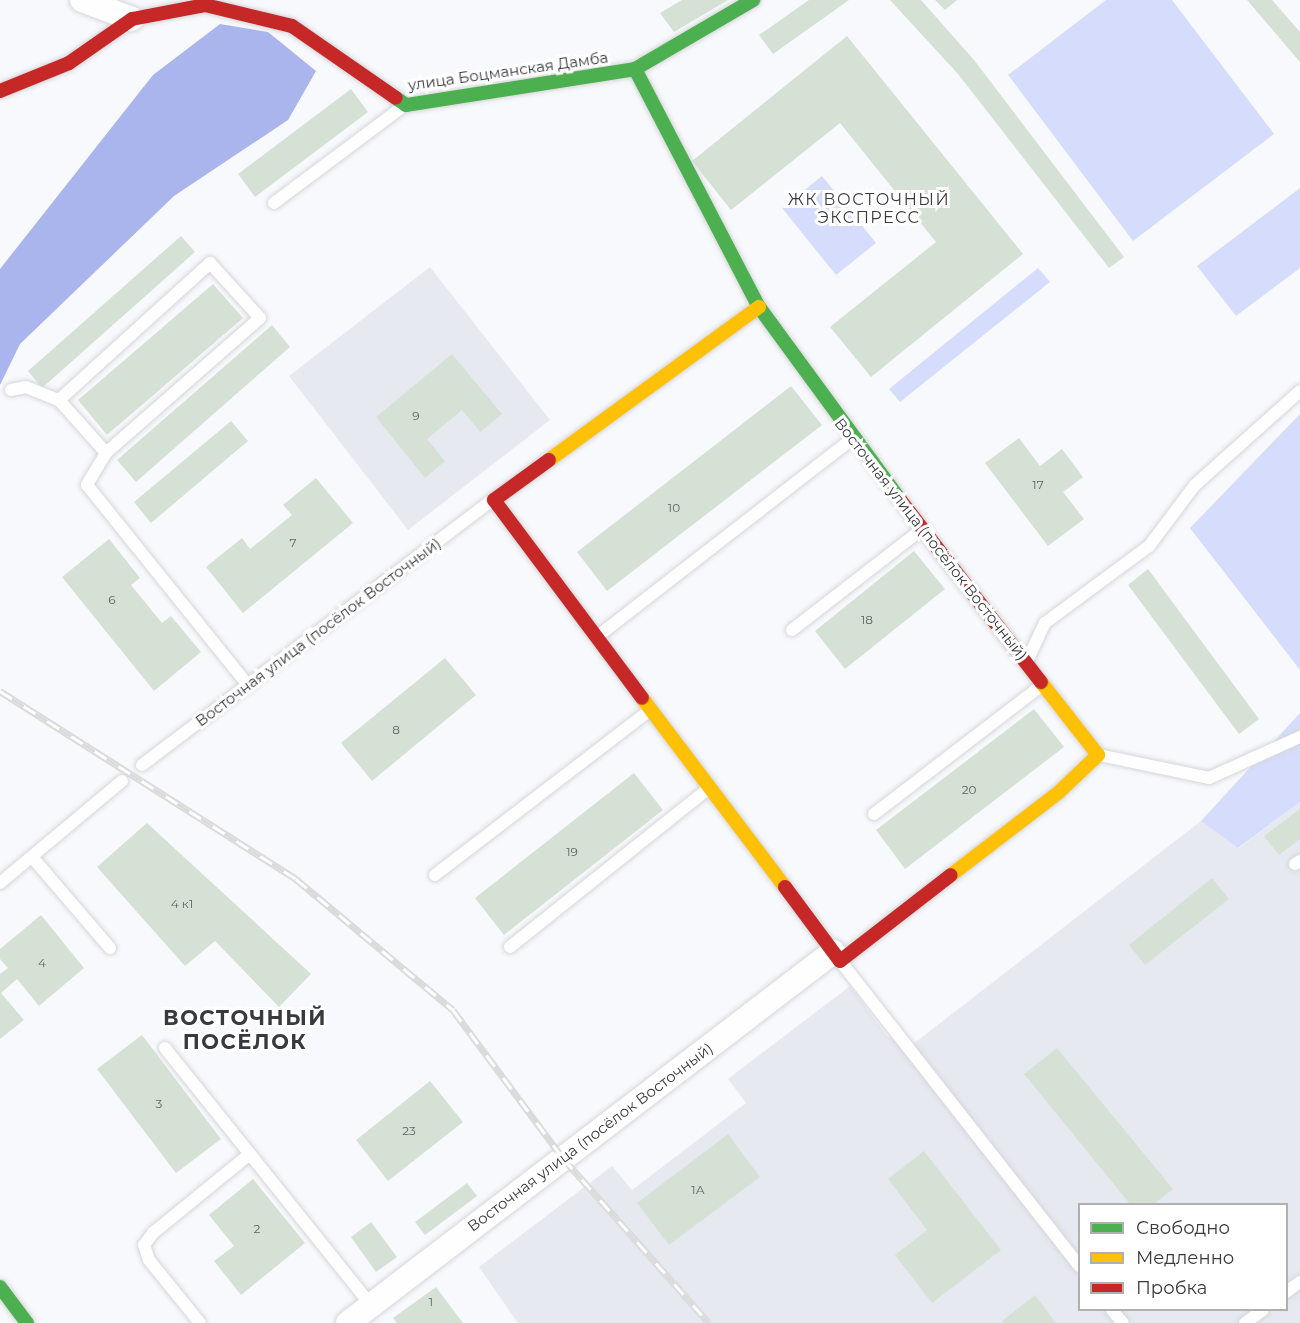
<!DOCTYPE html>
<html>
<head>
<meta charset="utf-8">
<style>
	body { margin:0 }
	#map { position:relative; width:1300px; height:1323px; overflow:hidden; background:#f8f9fc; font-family:Montserrat,sans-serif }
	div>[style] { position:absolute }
	.built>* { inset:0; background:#e7e9f1 }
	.green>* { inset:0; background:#d6ddfc }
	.water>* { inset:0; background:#aab4ed }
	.building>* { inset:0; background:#d5e1d5 }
	.roads { filter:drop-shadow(0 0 2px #d5d6d9) drop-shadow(0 0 2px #d5d6d9) }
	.lane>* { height:12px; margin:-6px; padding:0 6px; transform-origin:6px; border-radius:6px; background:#fefeff }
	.street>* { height:24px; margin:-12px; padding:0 12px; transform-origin:12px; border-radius:12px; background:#fefeff }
	.fast>* { height:14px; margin:-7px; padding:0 7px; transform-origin:7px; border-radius:7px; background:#4caf50 }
	.slow>* { height:14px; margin:-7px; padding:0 7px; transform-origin:7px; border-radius:7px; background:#ffc107 }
	.jam>* { height:14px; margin:-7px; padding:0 7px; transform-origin:7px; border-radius:7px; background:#c62828 }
	.rail>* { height:7px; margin-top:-3.5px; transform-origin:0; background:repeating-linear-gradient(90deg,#fff 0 14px,#dbdbdc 0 28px); box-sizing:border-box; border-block:2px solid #dbdbdc }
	span { translate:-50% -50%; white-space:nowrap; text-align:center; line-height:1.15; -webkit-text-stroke:6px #fff; paint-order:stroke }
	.number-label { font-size:12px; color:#606463 }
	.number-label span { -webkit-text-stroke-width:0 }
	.street-label { font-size:15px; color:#393a3d }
	.neighbourhood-label { font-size:16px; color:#393a3d; letter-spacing:1.5px }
	.district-label { font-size:21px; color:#393a3d; font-weight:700; letter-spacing:1.5px }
	.legend { position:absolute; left:1078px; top:1203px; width:210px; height:108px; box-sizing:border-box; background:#fff; border:2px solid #b0b0b1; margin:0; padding:8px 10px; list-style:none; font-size:18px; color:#393a3d }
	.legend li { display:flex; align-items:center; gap:12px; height:30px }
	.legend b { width:30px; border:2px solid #b0b0b1 }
</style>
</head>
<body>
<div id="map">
	<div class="built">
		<div style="clip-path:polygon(430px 267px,550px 420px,408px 530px,289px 376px)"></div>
		<div style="clip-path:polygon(evenodd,1300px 802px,1300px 1323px,518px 1323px,479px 1267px,612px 1166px,632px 1190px,746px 1103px,728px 1079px,850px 986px,887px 1036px,908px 1048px,1201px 821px,1239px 848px,1300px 802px,1080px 1204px,1286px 1204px,1286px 1310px,1080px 1310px,1080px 1204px)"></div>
	</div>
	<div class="green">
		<div style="clip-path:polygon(1106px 0,1172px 0,1274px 134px,1133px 241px,1008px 75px)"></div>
		<div style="clip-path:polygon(822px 176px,876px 243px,836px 275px,782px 208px)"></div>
		<div style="clip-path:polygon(1300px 188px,1300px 268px,1236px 316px,1197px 266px)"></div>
		<div style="clip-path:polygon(1038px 268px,1050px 282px,900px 402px,889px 389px)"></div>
		<div style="clip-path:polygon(1300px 414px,1300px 670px,1190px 528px)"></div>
		<div style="clip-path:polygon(1300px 713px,1300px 802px,1238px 848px,1201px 821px)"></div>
	</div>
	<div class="water">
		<div style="clip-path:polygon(220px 24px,268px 32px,316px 71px,288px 120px,174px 196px,20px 344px,0 385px,0 269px,153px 75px)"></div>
	</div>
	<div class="building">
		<div style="clip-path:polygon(682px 0,728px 0,674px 32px,660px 13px)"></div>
		<div style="clip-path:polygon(809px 0,849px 0,773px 54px,759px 35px)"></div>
		<div style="clip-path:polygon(890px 0,921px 0,974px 60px,1124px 257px,1109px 268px,958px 74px)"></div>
		<div style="clip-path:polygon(935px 0,957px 0,945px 10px)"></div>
		<div style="clip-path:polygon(1247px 0,1272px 0,1300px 32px,1300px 62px)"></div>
		<div style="clip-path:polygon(847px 36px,1023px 254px,871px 377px,830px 327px,936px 242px,840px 123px,731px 210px,692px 161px)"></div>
		<div style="clip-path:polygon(351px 89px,368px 112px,255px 197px,238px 174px)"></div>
		<div style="clip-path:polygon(181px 236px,195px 252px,42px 388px,28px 371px)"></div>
		<div style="clip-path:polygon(213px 284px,243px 318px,107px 435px,78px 400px)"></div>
		<div style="clip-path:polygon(272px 325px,290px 347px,136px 482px,117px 460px)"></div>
		<div style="clip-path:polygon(452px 354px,502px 414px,480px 432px,462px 410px,427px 439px,445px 461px,425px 478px,376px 417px)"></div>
		<div style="clip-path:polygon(791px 386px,822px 425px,607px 591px,577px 552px)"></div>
		<div style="clip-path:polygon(231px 421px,248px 441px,151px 523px,134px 502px)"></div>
		<div style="clip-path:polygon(1019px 438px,1040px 466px,1062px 449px,1083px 477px,1063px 492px,1084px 519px,1048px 546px,985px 463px)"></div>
		<div style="clip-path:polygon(316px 478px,353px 523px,243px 613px,206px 567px,242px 538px,250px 549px,292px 515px,283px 505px)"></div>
		<div style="clip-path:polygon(109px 539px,140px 578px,131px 585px,162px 623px,171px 616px,201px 652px,154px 691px,62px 577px)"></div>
		<div style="clip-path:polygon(914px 551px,945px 589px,845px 669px,815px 631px)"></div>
		<div style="clip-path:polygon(1148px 569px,1259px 719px,1239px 734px,1128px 585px)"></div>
		<div style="clip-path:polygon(445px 658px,476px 695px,372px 781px,341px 743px)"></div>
		<div style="clip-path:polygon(1034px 709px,1064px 747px,905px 869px,876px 830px)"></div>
		<div style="clip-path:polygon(634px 773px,663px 810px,504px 935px,475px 898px)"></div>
		<div style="clip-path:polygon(1300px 809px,1300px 839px,1279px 855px,1264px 836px)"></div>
		<div style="clip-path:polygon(147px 823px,311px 974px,279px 1007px,215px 941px,185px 966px,97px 867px)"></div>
		<div style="clip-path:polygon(1212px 878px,1229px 899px,1145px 965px,1129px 945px)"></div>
		<div style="clip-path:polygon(41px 915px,84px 968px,39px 1006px,17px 979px,1px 993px,24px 1020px,0 1039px,0 974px,8px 968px,0 959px,0 949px)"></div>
		<div style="clip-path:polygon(142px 1035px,221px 1139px,176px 1173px,97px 1069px)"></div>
		<div style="clip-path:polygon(1057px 1048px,1173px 1189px,1154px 1204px,1130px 1204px,1024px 1074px)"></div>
		<div style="clip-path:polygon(430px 1081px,463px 1122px,388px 1181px,356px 1140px)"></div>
		<div style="clip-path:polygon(728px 1134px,760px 1177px,669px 1245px,637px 1203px)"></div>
		<div style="clip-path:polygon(924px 1151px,1001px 1250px,932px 1303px,895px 1255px,927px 1230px,888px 1179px)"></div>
		<div style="clip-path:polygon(253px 1179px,305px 1243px,241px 1295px,214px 1261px,234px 1246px,209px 1215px)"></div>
		<div style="clip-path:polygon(467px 1183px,477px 1196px,425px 1235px,415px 1222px)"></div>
		<div style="clip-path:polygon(371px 1222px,397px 1257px,376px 1272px,351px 1237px)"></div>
		<div style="clip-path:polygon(436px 1287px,463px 1323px,397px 1323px,393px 1318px)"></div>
		<div style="clip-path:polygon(1035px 1295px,1056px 1323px,1004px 1323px,1002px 1321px)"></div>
	</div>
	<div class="roads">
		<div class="lane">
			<div style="left:274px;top:203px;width:164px;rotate:-36.8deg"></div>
			<div style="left:11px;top:390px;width:15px;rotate:-11deg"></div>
			<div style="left:26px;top:387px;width:35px;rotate:22deg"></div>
			<div style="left:59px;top:400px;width:71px;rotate:48.4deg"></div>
			<div style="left:59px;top:400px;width:204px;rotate:-42.2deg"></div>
			<div style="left:210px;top:263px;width:74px;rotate:47.7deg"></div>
			<div style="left:260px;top:318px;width:205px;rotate:138.8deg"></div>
			<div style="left:106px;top:453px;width:37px;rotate:121deg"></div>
			<div style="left:87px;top:485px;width:257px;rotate:51.2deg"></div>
			<div style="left:792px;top:630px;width:165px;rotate:-37.8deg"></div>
			<div style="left:598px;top:636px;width:321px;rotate:-37.8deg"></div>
			<div style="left:1028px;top:659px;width:40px;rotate:-65deg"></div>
			<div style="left:1045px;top:623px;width:129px;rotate:-36.5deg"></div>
			<div style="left:1149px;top:546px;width:76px;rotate:-53deg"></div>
			<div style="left:1195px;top:485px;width:141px;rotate:-41.8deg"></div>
			<div style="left:1099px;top:755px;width:112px;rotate:11.8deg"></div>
			<div style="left:1209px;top:778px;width:100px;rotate:-24.3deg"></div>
			<div style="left:142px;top:765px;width:440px;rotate:-37.1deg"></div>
			<div style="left:874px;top:814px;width:212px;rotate:-37.5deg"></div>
			<div style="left:32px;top:857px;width:120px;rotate:49.4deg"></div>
			<div style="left:1295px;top:864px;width:6px;rotate:-31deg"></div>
			<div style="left:435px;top:875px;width:272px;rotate:-37.5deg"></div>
			<div style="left:0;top:883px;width:159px;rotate:-39.9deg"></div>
			<div style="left:510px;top:947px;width:253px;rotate:-38.6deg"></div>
			<div style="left:841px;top:962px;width:387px;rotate:51.9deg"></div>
			<div style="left:165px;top:1048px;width:329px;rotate:51.3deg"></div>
			<div style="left:1286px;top:1292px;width:17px;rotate:-36deg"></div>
			<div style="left:1112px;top:1310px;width:17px;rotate:50deg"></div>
			<div style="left:200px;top:1323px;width:81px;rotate:-129deg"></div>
			<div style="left:149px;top:1260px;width:16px;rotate:-108deg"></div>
			<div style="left:144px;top:1245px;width:15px;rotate:-53deg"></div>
			<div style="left:153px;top:1233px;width:125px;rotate:-39.2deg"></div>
			<div style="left:1245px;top:1323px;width:22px;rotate:-36deg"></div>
		</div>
		<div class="street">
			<div style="left:82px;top:0;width:53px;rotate:20.8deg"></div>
			<div style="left:348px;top:1323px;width:611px;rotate:-37.41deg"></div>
		</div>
		<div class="fast">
			<div style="left:635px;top:69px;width:268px;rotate:62.5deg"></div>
			<div style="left:759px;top:307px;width:240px;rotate:53.8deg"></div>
			<div style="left:396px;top:98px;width:12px;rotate:35deg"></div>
			<div style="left:406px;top:105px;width:232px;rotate:-8.9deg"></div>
			<div style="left:635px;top:69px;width:137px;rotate:-30.3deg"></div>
			<div style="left:0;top:1287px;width:45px;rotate:53.1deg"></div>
		</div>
		<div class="slow">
			<div style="left:549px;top:460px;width:260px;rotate:-36.1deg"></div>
			<div style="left:642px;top:698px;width:237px;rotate:52.9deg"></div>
			<div style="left:951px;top:875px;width:136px;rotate:-37.5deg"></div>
			<div style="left:1059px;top:792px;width:54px;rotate:-43.5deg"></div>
			<div style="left:1098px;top:755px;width:93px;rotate:-128deg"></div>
		</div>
		<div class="jam">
			<div style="left:0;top:91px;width:74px;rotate:-22.1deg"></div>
			<div style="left:69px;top:63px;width:77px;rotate:-34.9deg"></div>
			<div style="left:132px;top:19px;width:74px;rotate:-10.9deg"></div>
			<div style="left:205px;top:5px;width:89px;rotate:13.6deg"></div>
			<div style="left:292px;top:26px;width:126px;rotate:34.7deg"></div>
			<div style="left:549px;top:460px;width:68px;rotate:144deg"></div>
			<div style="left:494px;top:500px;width:247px;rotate:53.2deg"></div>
			<div style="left:901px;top:501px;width:229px;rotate:52.3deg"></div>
			<div style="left:785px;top:887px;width:92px;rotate:53.4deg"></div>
			<div style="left:840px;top:961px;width:140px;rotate:-37.8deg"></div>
		</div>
	</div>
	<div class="rail">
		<div style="left:0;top:691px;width:351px;rotate:32.4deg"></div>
		<div style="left:296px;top:879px;width:204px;rotate:39.8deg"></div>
		<div style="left:453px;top:1010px;width:184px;rotate:53.4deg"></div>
		<div style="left:563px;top:1158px;width:220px;rotate:48.5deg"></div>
	</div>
	<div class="number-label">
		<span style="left:416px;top:416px">9</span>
		<span style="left:1038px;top:485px">17</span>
		<span style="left:674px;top:508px">10</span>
		<span style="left:293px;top:543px">7</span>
		<span style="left:112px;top:600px">6</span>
		<span style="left:867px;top:620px">18</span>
		<span style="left:396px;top:730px">8</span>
		<span style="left:969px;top:790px">20</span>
		<span style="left:572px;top:852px">19</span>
		<span style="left:182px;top:904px">4 к1</span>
		<span style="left:42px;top:963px">4</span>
		<span style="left:159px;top:1104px">3</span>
		<span style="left:409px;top:1131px">23</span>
		<span style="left:698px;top:1190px">1А</span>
		<span style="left:257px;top:1229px">2</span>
		<span style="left:431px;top:1302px">1</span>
	</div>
	<div class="street-label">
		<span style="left:508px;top:71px;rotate:-8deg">улица Боцманская Дамба</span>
		<span style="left:931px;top:539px;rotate:52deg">Восточная улица (посёлок Восточный)</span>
		<span style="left:318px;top:632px;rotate:-37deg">Восточная улица (посёлок Восточный)</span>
		<span style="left:590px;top:1137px;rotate:-37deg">Восточная улица (посёлок Восточный)</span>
	</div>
	<div class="neighbourhood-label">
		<span style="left:869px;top:209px">ЖК ВОСТОЧНЫЙ<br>ЭКСПРЕСС</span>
	</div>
	<div class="district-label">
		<span style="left:245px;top:1030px">ВОСТОЧНЫЙ<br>ПОСЁЛОК</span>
	</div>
	<ul class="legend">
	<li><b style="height:8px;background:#4caf50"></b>Свободно</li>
	<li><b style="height:8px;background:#ffc107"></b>Медленно</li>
	<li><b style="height:8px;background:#c62828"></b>Пробка</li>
	</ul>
</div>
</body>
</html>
